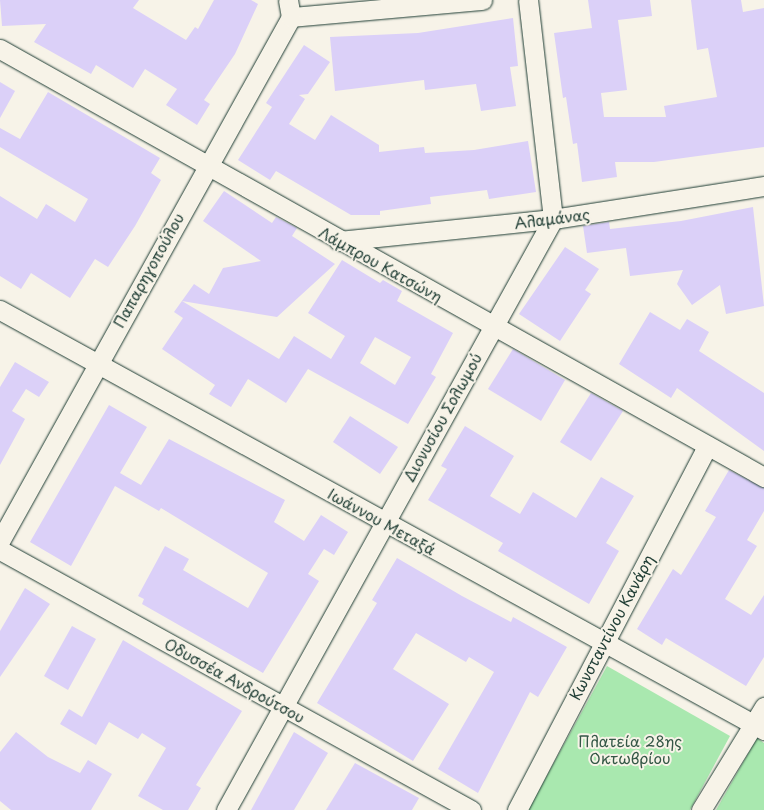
<!DOCTYPE html>
<html>
<head>
<meta charset="utf-8">
<style>
	body { margin:0 }
	#map { position:relative; width:764px; height:810px; overflow:hidden; background:#f7f3e8; font-family:"Playpen Sans",sans-serif }
	div>[style] { position:absolute }
	.green>* { inset:0; background:#a9e8af }
	.building>* { inset:0; background:#dbd0f8 }
	.roads { filter:drop-shadow(0 0 1px #1f3d34) drop-shadow(0 0 1px #1f3d34) }
	.street>* { height:19px; margin:-9.5px; padding:0 9.5px; transform-origin:9.5px; border-radius:9.5px; background:#f7f3e8 }
	span { translate:-50% -50%; white-space:nowrap; text-align:center; line-height:1.15; -webkit-text-stroke:4px #f7f3e8; paint-order:stroke }
	.street-label { font-size:15px; color:#1f3d34 }
	.park-label { font-size:15px; color:#345746 }
</style>
</head>
<body>
<div id="map">
	<div class="green">
		<div style="clip-path:polygon(607px 666px,730px 736px,690px 810px,528px 810px)"></div>
		<div style="clip-path:polygon(757px 738px,764px 743px,764px 810px,716px 810px)"></div>
	</div>
	<div class="building">
		<div style="clip-path:polygon(0 0,139px 0,133px 8px,186px 40px,195px 27px,198px 29px,214px 0,251px 0,258px 4px,235px 54px,204px 100px,210px 104px,197px 125px,166px 105px,177px 89px,145px 69px,133px 88px,96px 65px,91px 74px,34px 42px,46px 24px,2px 26px)"></div>
		<div style="clip-path:polygon(588px 0,650px 0,652px 16px,618px 20px,627px 90px,601px 93px,604px 117px,666px 117px,664px 106px,717px 97px,708px 48px,697px 50px,691px 0,741px 0,743px 12px,764px 8px,764px 147px,654px 162px,615px 162px,617px 177px,582px 182px,577px 143px,573px 144px,566px 97px,563px 98px,554px 33px,592px 28px)"></div>
		<div style="clip-path:polygon(513px 18px,518px 66px,510px 67px,516px 106px,481px 111px,476px 84px,425px 90px,424px 80px,335px 91px,330px 37px,418px 33px)"></div>
		<div style="clip-path:polygon(304px 45px,330px 62px,308px 94px,299px 95px,305px 99px,289px 124px,315px 140px,331px 115px,379px 145px,379px 152px,424px 147px,425px 153px,474px 150px,528px 141px,536px 192px,489px 199px,487px 190px,430px 197px,431px 204px,380px 211px,380px 215px,351px 215px,276px 171px,270px 180px,238px 160px,272px 107px,266px 103px)"></div>
		<div style="clip-path:polygon(0 82px,15px 91px,0 118px)"></div>
		<div style="clip-path:polygon(48px 92px,160px 158px,151px 173px,161px 180px,135px 226px,108px 267px,95px 259px,70px 298px,31px 273px,21px 289px,0 276px,0 196px,37px 219px,46px 204px,75px 222px,88px 199px,0 147px,0 128px,20px 139px)"></div>
		<div style="clip-path:polygon(evenodd,224px 191px,272px 223px,276px 217px,297px 228px,292px 236px,335px 264px,277px 317px,182px 301px,279px 359px,294px 336px,331px 359px,345px 336px,308px 313px,342px 260px,380px 283px,383px 280px,402px 291px,397px 301px,453px 333px,431px 374px,436px 377px,408px 424px,308px 369px,286px 403px,248px 379px,231px 407px,209px 394px,215px 385px,162px 349px,183px 318px,174px 312px,194px 284px,209px 294px,223px 268px,261px 261px,203px 221px,224px 191px,375px 337px,411px 357px,395px 385px,360px 363px,375px 337px)"></div>
		<div style="clip-path:polygon(753px 207px,764px 306px,726px 314px,720px 285px,692px 305px,677px 284px,683px 270px,630px 276px,626px 248px,587px 253px,583px 226px,609px 222px,610px 229px,681px 221px)"></div>
		<div style="clip-path:polygon(565px 247px,599px 269px,585px 290px,591px 294px,560px 341px,519px 314px)"></div>
		<div style="clip-path:polygon(650px 312px,680px 330px,687px 319px,709px 332px,699px 351px,764px 393px,764px 451px,677px 388px,671px 398px,619px 364px)"></div>
		<div style="clip-path:polygon(513px 349px,565px 380px,541px 421px,488px 389px)"></div>
		<div style="clip-path:polygon(15px 362px,49px 382px,39px 397px,26px 389px,12px 411px,25px 419px,0 465px,0 387px)"></div>
		<div style="clip-path:polygon(591px 393px,623px 411px,591px 461px,560px 442px)"></div>
		<div style="clip-path:polygon(109px 405px,147px 427px,120px 473px,141px 485px,169px 439px,285px 500px,274px 522px,304px 541px,321px 515px,348px 532px,334px 555px,324px 549px,308px 574px,319px 581px,263px 673px,142px 604px,144px 599px,138px 596px,165px 546px,189px 559px,183px 570px,248px 608px,268px 573px,161px 508px,159px 511px,115px 486px,71px 566px,30px 542px)"></div>
		<div style="clip-path:polygon(350px 416px,398px 447px,380px 474px,333px 442px)"></div>
		<div style="clip-path:polygon(465px 426px,514px 456px,490px 496px,520px 514px,533px 492px,576px 518px,601px 477px,634px 496px,606px 543px,619px 551px,589px 604px,498px 551px,503px 543px,428px 500px,447px 469px,441px 466px)"></div>
		<div style="clip-path:polygon(729px 470px,764px 488px,764px 511px,747px 540px,757px 546px,725px 599px,751px 615px,764px 595px,764px 657px,746px 686px,666px 638px,662px 645px,637px 629px,673px 569px,681px 575px,716px 517px,705px 511px)"></div>
		<div style="clip-path:polygon(397px 558px,462px 596px,511px 622px,513px 617px,567px 647px,538px 697px,530px 692px,478px 793px,438px 769px,494px 672px,469px 657px,466px 662px,416px 633px,393px 669px,449px 704px,413px 761px,317px 703px,377px 603px,372px 600px)"></div>
		<div style="clip-path:polygon(25px 588px,50px 604px,0 677px,0 631px)"></div>
		<div style="clip-path:polygon(72px 626px,96px 639px,68px 690px,44px 676px)"></div>
		<div style="clip-path:polygon(123px 640px,242px 711px,196px 785px,201px 788px,188px 810px,163px 810px,138px 796px,166px 748px,142px 733px,138px 739px,109px 722px,96px 745px,60px 724px,69px 709px,82px 717px)"></div>
		<div style="clip-path:polygon(16px 732px,48px 757px,80px 773px,88px 760px,112px 774px,91px 810px,11px 810px,0 801px,0 752px)"></div>
		<div style="clip-path:polygon(294px 732px,328px 753px,294px 810px,251px 810px)"></div>
		<div style="clip-path:polygon(355px 763px,419px 798px,412px 810px,326px 810px)"></div>
	</div>
	<div class="roads">
		<div class="street">
			<div style="left:291px;top:17px;width:192px;rotate:-5.1deg"></div>
			<div style="left:0;top:49px;width:876px;rotate:29.26deg"></div>
			<div style="left:339px;top:241px;width:215px;rotate:-5.9deg"></div>
			<div style="left:553px;top:219px;width:214px;rotate:-8.9deg"></div>
			<div style="left:0;top:310px;width:872px;rotate:28.8deg"></div>
			<div style="left:0;top:541px;width:599px;rotate:-60.95deg"></div>
			<div style="left:291px;top:17px;width:17px;rotate:-100deg"></div>
			<div style="left:0;top:550px;width:538px;rotate:28.9deg"></div>
			<div style="left:226px;top:810px;width:675px;rotate:-61.04deg"></div>
			<div style="left:553px;top:219px;width:220px;rotate:-96.5deg"></div>
			<div style="left:517px;top:810px;width:411px;rotate:-62.4deg"></div>
			<div style="left:701px;top:810px;width:121px;rotate:-58.5deg"></div>
		</div>
	</div>
	<div class="street-label">
		<span style="left:552px;top:218px;rotate:-7deg">Αλαμάνας</span>
		<span style="left:381px;top:264px;rotate:29deg">Λάμπρου Κατσώνη</span>
		<span style="left:148px;top:270px;rotate:-61deg">Παπαρηγοπούλου</span>
		<span style="left:442px;top:417px;rotate:-61deg">Διονυσίου Σολωμού</span>
		<span style="left:382px;top:521px;rotate:29deg">Ιωάννου Μεταξά</span>
		<span style="left:611px;top:627px;rotate:-62deg">Κωνσταντίνου Κανάρη</span>
		<span style="left:235px;top:680px;rotate:29deg">Οδυσσέα Ανδρούτσου</span>
	</div>
	<div class="park-label">
		<span style="left:630px;top:749px">Πλατεία 28ης<br>Οκτωβρίου</span>
	</div>
</div>
</body>
</html>
